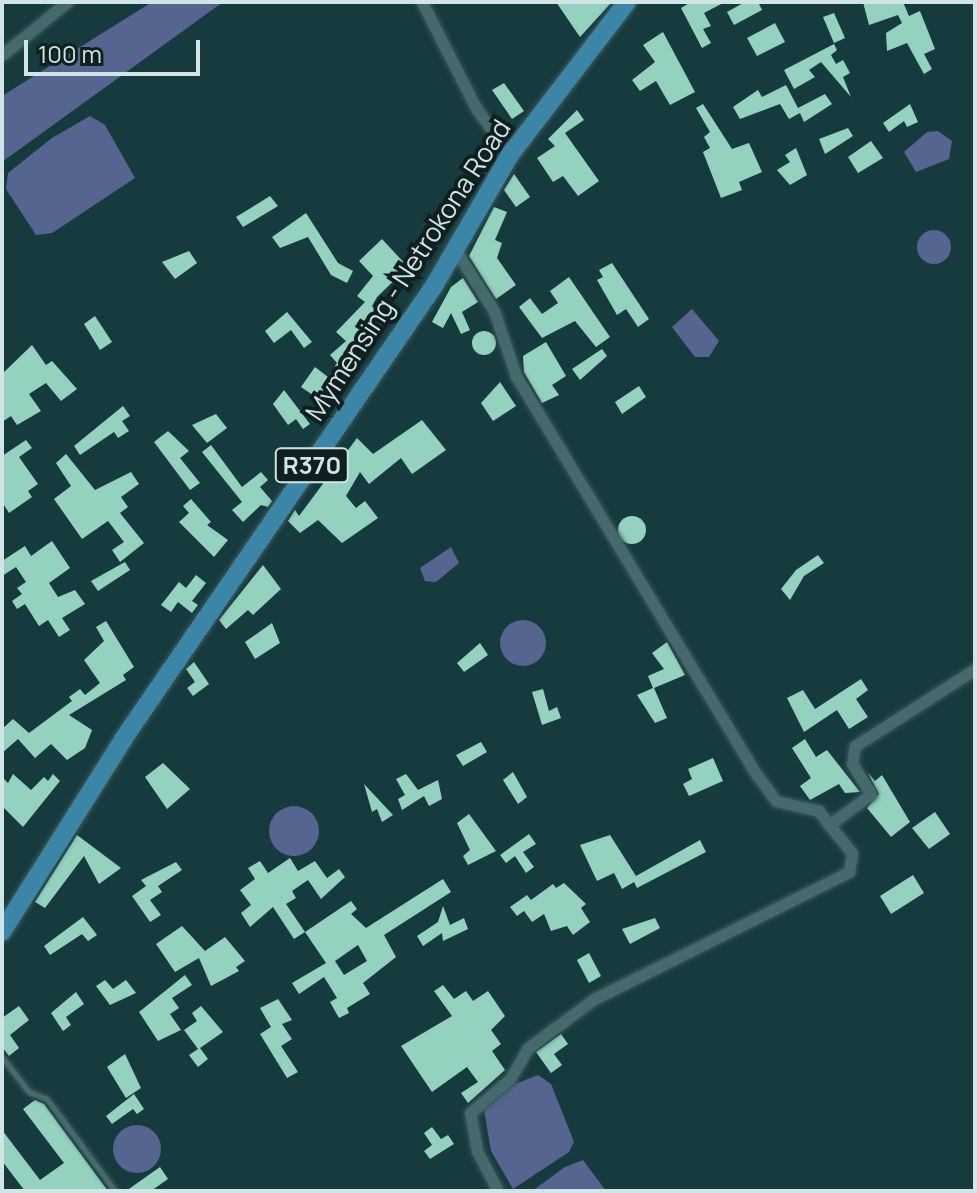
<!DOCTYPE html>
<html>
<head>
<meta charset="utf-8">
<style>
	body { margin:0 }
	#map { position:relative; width:977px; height:1193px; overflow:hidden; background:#163b3f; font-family:Manrope,sans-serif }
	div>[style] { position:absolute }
	.water>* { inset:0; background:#55658f }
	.round { border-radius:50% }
	.building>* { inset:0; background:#94d2bf }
	.roads { filter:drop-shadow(0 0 2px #3e585b) drop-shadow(0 0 2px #3e585b) }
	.lane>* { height:5px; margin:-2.5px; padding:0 2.5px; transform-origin:2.5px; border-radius:2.5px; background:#456a6e }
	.street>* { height:11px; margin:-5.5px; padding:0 5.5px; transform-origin:5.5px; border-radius:5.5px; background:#456a6e }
	.primary>* { height:18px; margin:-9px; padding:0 9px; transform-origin:9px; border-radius:9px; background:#3b86a6 }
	span { translate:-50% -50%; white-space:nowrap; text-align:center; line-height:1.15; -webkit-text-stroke:8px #102021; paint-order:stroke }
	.shield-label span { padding:2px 6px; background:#102021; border:2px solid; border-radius:6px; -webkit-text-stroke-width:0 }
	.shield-label { font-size:24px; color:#d1e5e7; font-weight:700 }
	.street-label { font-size:26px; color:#d1e5e7 }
	.frame { position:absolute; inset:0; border:4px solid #d1e5e7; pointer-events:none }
	.scale { position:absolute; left:24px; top:40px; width:176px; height:36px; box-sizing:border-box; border:4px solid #d1e5e7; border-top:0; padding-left:10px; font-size:24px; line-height:28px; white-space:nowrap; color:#d1e5e7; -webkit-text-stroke:6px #102021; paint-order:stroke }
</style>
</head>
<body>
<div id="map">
	<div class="water">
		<div style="clip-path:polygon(152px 2px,223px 2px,2px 162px,2px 96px)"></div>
		<div style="clip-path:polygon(90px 116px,105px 125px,135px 178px,52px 233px,36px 235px,6px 189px,8px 173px,52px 138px)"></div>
		<div style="clip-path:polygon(938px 131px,952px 141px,949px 159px,916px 172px,904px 152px,927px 132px)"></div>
		<div class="round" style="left:917px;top:230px;width:34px;height:34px"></div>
		<div style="clip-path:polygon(692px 309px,719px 341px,709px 357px,695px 357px,672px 327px)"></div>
		<div style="clip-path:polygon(451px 547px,459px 563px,436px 582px,425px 581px,420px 568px)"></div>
		<div class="round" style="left:500px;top:620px;width:46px;height:46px"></div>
		<div class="round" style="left:269px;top:806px;width:50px;height:50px"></div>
		<div style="clip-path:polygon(538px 1075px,551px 1084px,574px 1142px,569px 1152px,513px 1189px,491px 1151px,484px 1110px,515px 1084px)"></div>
		<div class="round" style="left:113px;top:1125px;width:48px;height:48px"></div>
		<div style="clip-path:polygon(583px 1160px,606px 1191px,532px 1191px,565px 1167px)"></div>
	</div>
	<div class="building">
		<div style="clip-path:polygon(556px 2px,612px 2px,580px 37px)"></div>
		<div style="clip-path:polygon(691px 2px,725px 2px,704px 13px,711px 26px,703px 29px,711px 43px,702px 48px,681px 8px)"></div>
		<div style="clip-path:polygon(745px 2px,758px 2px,762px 10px,734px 25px,727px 12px)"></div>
		<div style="clip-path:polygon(863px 2px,903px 2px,909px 16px,920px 11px,935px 49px,924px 54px,932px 69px,924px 74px,907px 43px,887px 51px,886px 33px,902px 23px,898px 15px,869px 25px)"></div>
		<div style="clip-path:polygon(834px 13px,845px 38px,834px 43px,823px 17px)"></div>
		<div style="clip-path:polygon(775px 23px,785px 42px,757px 56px,747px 38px)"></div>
		<div style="clip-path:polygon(663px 32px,695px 92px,670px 105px,656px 81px,640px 91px,632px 80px,655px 62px,643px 45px)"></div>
		<div style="clip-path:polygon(834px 44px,837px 50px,831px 55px,836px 64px,843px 60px,850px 73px,843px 77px,851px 97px,821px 62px,809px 70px,815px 77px,794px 89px,784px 70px)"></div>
		<div style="clip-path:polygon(504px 83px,524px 111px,512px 119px,492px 90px)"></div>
		<div style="clip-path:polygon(786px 85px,798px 108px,825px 94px,832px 104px,804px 122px,800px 113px,789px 119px,780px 104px,740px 119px,733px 107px,758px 90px,762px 97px)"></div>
		<div style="clip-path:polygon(703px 104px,732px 149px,749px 143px,762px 172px,739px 182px,742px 190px,721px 198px,703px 152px,710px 148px,704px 137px,710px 132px,696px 108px)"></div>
		<div style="clip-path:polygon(910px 104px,918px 122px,907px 127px,904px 121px,889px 132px,883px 123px)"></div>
		<div style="clip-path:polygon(577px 110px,584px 120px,565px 133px,599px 181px,578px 196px,563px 176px,553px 182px,537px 158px,555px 146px,548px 139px)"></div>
		<div style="clip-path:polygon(848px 128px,853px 136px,825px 154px,819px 139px)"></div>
		<div style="clip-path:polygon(871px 141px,883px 158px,858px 173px,848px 157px)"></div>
		<div style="clip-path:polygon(796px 148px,807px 175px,790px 185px,777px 170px,790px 162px,785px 155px)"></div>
		<div style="clip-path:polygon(514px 174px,530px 197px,516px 207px,504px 190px)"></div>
		<div style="clip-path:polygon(270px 196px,278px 206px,243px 227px,236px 217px)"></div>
		<div style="clip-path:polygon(494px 207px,507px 212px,495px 240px,502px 243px,497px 258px,516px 285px,496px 299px,469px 256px)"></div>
		<div style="clip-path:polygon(306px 213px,338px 263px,353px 271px,347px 283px,331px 275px,308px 237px,280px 248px,272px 237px)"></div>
		<div style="clip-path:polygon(382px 239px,408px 267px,377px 297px,372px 306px,386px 322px,355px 352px,358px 356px,341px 371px,346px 374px,326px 404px,301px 387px,315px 367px,328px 377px,337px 363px,330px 355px,346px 341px,336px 332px,365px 302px,357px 296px,373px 276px,359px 261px)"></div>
		<div style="clip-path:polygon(189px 251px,197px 263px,175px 279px,162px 262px)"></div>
		<div style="clip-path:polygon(612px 263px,649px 319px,638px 327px,626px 309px,617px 315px,597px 280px,603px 277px,599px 270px)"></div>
		<div style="clip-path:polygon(569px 277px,610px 337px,596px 347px,575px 321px,542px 338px,519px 307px,530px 298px,542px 314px,558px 303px,550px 291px)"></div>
		<div style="clip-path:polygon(463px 278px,478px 302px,462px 312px,470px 330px,461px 334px,451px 313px,443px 328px,432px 322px,451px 287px)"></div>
		<div style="clip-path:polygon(287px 312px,312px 342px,304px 348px,291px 330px,274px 343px,265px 331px)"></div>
		<div style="clip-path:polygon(95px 316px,112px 342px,100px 350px,84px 324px)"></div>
		<div class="round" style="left:472px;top:331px;width:24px;height:24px"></div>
		<div style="clip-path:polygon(546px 342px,566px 376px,552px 385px,559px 395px,542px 403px,524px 372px,523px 356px)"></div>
		<div style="clip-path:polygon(32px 345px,46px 365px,52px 361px,77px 389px,61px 401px,46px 383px,29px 394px,41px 411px,17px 425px,11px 416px,2px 422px,2px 374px)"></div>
		<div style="clip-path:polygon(602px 349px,607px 356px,580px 380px,572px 369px)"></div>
		<div style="clip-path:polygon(500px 382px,516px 406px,493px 421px,481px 403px)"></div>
		<div style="clip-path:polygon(639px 386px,646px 397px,622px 414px,615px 402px)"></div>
		<div style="clip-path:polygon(284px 390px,310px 424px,303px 429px,296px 419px,288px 425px,273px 404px)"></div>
		<div style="clip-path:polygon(123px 406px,130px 416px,122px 421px,129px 431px,118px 438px,114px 432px,80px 455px,74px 446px)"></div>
		<div style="clip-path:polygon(216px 414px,227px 428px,207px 443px,192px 425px)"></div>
		<div style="clip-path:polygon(422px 420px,446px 450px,412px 474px,401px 458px,369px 484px,360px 472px,346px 496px,356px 508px,365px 501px,378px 518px,342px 543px,318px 520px,300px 533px,288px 521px,295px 510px,299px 516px,357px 438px,373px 454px)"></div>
		<div style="clip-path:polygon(168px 431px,189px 451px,180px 458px,200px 483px,190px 490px,154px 442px)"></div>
		<div style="clip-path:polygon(26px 440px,32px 448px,19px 457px,38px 484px,28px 491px,32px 497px,9px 513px,2px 502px,2px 456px)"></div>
		<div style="clip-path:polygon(211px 445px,242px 487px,261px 472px,268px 480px,260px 487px,272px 501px,268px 507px,261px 505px,243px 522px,232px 510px,242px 502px,202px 452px)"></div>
		<div style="clip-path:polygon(66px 454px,95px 490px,131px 472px,139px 484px,121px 497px,128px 507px,120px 513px,144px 543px,120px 562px,112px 550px,124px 542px,108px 521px,82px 539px,54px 499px,71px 486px,56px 463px)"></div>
		<div style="clip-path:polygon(191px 499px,211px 522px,207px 525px,228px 540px,214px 557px,179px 522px,189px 513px,183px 506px)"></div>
		<div class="round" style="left:618px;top:516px;width:28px;height:28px"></div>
		<div style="clip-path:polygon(52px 541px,70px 568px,49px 583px,58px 597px,75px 590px,85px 604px,62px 618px,70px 630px,59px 637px,48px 620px,39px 626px,25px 604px,17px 609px,12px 601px,22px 594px,17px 588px,26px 582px,16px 567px,2px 576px,2px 561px,25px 546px,31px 556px)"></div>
		<div style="clip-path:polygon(818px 555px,824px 563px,804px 576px,790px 600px,781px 589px,796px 570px)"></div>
		<div style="clip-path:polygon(125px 562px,130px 570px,98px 591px,91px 581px)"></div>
		<div style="clip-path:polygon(263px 565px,281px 589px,253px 615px,248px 610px,226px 629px,219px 620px)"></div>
		<div style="clip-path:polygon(196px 575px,206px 583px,192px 601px,198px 605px,192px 613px,178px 602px,171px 612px,161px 605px,179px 582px,186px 588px)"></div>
		<div style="clip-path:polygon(106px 621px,134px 667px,123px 675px,126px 680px,69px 715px,92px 730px,85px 748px,67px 760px,51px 744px,35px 758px,18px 739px,2px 753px,2px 729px,13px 719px,29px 733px,72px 701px,69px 697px,80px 689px,85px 695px,100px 683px,84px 660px,104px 641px,96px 627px)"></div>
		<div style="clip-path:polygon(272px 623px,280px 643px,255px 659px,245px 642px)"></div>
		<div style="clip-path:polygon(667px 642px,685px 675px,654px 688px,667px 718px,655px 723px,637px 695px,653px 688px,648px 676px,664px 669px,652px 653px)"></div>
		<div style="clip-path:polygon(480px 643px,488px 655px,464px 672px,457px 663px)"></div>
		<div style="clip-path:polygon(194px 662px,209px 684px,193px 696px,187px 688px,195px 682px,186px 669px)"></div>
		<div style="clip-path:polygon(861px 679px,868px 690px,856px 699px,868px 717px,849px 729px,837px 710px,804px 732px,787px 698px,803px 690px,815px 709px)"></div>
		<div style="clip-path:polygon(543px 689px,549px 711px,557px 707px,561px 718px,542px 725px,532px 692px)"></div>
		<div style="clip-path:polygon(805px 739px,816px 757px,827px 750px,860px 792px,845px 793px,839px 784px,810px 800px,800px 786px,811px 778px,792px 748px)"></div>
		<div style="clip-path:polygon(481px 742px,487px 752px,463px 766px,456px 755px)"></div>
		<div style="clip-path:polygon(713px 758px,723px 781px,689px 796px,683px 784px,692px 779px,688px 769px)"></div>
		<div style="clip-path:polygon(163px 763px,190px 789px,167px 809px,145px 777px)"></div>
		<div style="clip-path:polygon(513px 772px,527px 797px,518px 804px,503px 780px)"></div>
		<div style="clip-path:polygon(868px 773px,875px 781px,882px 775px,910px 822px,891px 837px,867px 808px,879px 794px)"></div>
		<div style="clip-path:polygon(13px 774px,31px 790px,44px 777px,48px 781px,53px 774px,60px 781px,23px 827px,2px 806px,2px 777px,8px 783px)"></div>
		<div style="clip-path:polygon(406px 774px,418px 790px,438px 780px,442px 799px,429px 806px,424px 796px,402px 810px,398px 799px,405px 795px,396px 779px)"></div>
		<div style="clip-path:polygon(364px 784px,393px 815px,382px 822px,377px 809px,372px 812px)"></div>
		<div style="clip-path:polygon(935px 812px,950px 834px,929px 849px,912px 828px)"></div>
		<div style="clip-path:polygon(469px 814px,496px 851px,468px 865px,463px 856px,470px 850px,457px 823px)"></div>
		<div style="clip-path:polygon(529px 834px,536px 844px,523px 852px,534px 867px,526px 873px,515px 856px,506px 863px,500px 855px)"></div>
		<div style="clip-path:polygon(77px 835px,121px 868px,99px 884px,84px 856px,45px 908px,35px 902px)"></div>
		<div style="clip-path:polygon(610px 835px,636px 876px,700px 840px,706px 852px,637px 888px,634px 882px,622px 889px,614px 873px,597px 881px,580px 845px)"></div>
		<div style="clip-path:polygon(290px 858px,298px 871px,315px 861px,327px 878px,339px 869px,345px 877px,321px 899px,308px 880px,292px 891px,296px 898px,286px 904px,305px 932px,294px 939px,273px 907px,250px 927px,241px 913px,251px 905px,240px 890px,255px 879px,248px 868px,260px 861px,268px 873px)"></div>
		<div style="clip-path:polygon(176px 862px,182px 870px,158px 886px,162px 892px,150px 900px,161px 915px,150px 922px,132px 896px,146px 886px,141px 880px)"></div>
		<div style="clip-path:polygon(913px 875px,924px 893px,891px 914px,880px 896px)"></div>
		<div style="clip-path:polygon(evenodd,443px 879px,451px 892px,384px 935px,396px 957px,363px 983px,370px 994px,347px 1008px,349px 1013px,339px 1018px,330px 1002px,337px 998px,324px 977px,299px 994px,292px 983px,326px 963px,305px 932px,351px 901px,357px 909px,351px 914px,366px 928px,443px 879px,358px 945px,367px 961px,344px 975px,335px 961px,358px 945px)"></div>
		<div style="clip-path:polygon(564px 883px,586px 904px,581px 908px,590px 922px,573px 935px,567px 926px,551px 931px,544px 914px,532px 922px,524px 911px,517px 916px,510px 907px,527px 895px,531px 900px,553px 884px,556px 888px)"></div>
		<div style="clip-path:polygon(443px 906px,450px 925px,464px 918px,468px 929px,443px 941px,442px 933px,423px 946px,417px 936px,438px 922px)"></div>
		<div style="clip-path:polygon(83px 917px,97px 935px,88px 941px,82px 934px,50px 955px,44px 946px)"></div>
		<div style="clip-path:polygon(655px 918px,660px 928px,630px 944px,622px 929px)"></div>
		<div style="clip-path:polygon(182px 926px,205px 951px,225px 937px,245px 961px,236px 967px,239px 971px,211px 986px,199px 958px,175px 972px,156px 944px)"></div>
		<div style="clip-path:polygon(589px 953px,601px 976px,589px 983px,577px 960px)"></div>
		<div style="clip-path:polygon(185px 975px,192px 985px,172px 998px,179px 1008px,170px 1014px,181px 1030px,158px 1041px,139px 1012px)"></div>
		<div style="clip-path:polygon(105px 980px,113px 989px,126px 980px,136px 993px,110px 1005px,96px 986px)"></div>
		<div style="clip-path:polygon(443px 985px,454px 999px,466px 991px,473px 1001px,488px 991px,505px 1016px,491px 1030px,501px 1044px,492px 1051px,505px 1070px,468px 1103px,461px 1093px,478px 1082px,467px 1067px,432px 1092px,401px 1046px,452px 1016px,434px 991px)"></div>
		<div style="clip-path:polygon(76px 992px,84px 1004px,66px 1017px,71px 1025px,63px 1031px,51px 1013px)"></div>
		<div style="clip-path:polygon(278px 999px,292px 1020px,282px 1024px,292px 1039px,281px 1046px,298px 1072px,287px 1078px,260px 1034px,271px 1027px,260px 1008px)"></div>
		<div style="clip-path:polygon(19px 1006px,29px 1020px,10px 1035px,19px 1048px,9px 1056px,2px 1047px,2px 1018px)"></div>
		<div style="clip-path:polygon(201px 1006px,223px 1032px,200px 1048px,208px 1059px,198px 1067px,189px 1055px,198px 1049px,184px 1030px,197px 1021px,192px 1013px)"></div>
		<div style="clip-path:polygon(561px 1034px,568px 1044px,554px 1054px,562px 1065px,551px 1073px,536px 1052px)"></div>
		<div style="clip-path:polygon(125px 1054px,141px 1088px,126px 1098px,107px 1067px)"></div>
		<div style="clip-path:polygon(134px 1094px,144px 1109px,137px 1114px,133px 1109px,112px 1124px,106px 1116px)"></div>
		<div style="clip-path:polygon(35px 1100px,44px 1104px,108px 1191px,25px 1191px,2px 1161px,2px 1130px,40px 1180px,64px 1163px,23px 1109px)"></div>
		<div style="clip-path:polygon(432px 1127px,441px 1139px,448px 1135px,454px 1144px,430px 1159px,424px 1151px,432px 1145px,424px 1133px)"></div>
		<div style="clip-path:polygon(160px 1167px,168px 1179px,151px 1191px,126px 1191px)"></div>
	</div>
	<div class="roads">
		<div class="lane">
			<div style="left:2px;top:1057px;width:44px;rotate:52.4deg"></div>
			<div style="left:29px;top:1092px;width:19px;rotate:21deg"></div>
			<div style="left:47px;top:1099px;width:114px;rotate:53.5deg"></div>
		</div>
		<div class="street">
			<div style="left:422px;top:2px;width:119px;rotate:63deg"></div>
			<div style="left:476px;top:108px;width:58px;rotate:54.1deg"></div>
			<div style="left:2px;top:55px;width:84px;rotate:-39.2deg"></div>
			<div style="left:456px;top:251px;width:71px;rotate:57.7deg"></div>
			<div style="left:494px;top:311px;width:69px;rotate:71.3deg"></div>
			<div style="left:516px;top:376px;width:466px;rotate:58.9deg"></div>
			<div style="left:757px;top:775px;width:32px;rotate:54deg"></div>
			<div style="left:776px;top:801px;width:44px;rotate:13.1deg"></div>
			<div style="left:819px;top:811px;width:17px;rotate:54deg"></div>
			<div style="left:498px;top:1191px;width:45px;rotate:-117.7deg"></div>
			<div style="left:477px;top:1151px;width:39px;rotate:-100deg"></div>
			<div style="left:470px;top:1113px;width:52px;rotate:-40.4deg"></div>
			<div style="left:510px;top:1079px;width:36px;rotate:-60deg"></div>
			<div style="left:528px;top:1048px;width:82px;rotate:-36.6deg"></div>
			<div style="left:594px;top:999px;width:285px;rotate:-26.5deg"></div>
			<div style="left:849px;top:872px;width:19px;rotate:-81deg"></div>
			<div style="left:852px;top:853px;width:36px;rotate:-129deg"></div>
			<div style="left:829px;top:825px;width:52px;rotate:-36.4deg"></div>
			<div style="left:871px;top:794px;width:36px;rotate:-122deg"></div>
			<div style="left:852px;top:764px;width:18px;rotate:-81deg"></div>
			<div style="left:855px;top:746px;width:143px;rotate:-32.7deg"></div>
		</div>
		<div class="primary">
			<div style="left:2px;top:932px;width:229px;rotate:-57.8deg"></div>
			<div style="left:124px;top:738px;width:548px;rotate:-55.56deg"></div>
			<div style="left:434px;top:286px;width:151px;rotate:-59.9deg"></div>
			<div style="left:510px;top:155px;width:193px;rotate:-52.6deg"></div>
		</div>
	</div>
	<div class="shield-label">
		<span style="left:312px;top:465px">R370</span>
	</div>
	<div class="street-label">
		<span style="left:408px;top:270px;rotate:-57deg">Mymensing - Netrokona Road</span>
	</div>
	<div class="frame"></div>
	<div class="scale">100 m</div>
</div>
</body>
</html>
